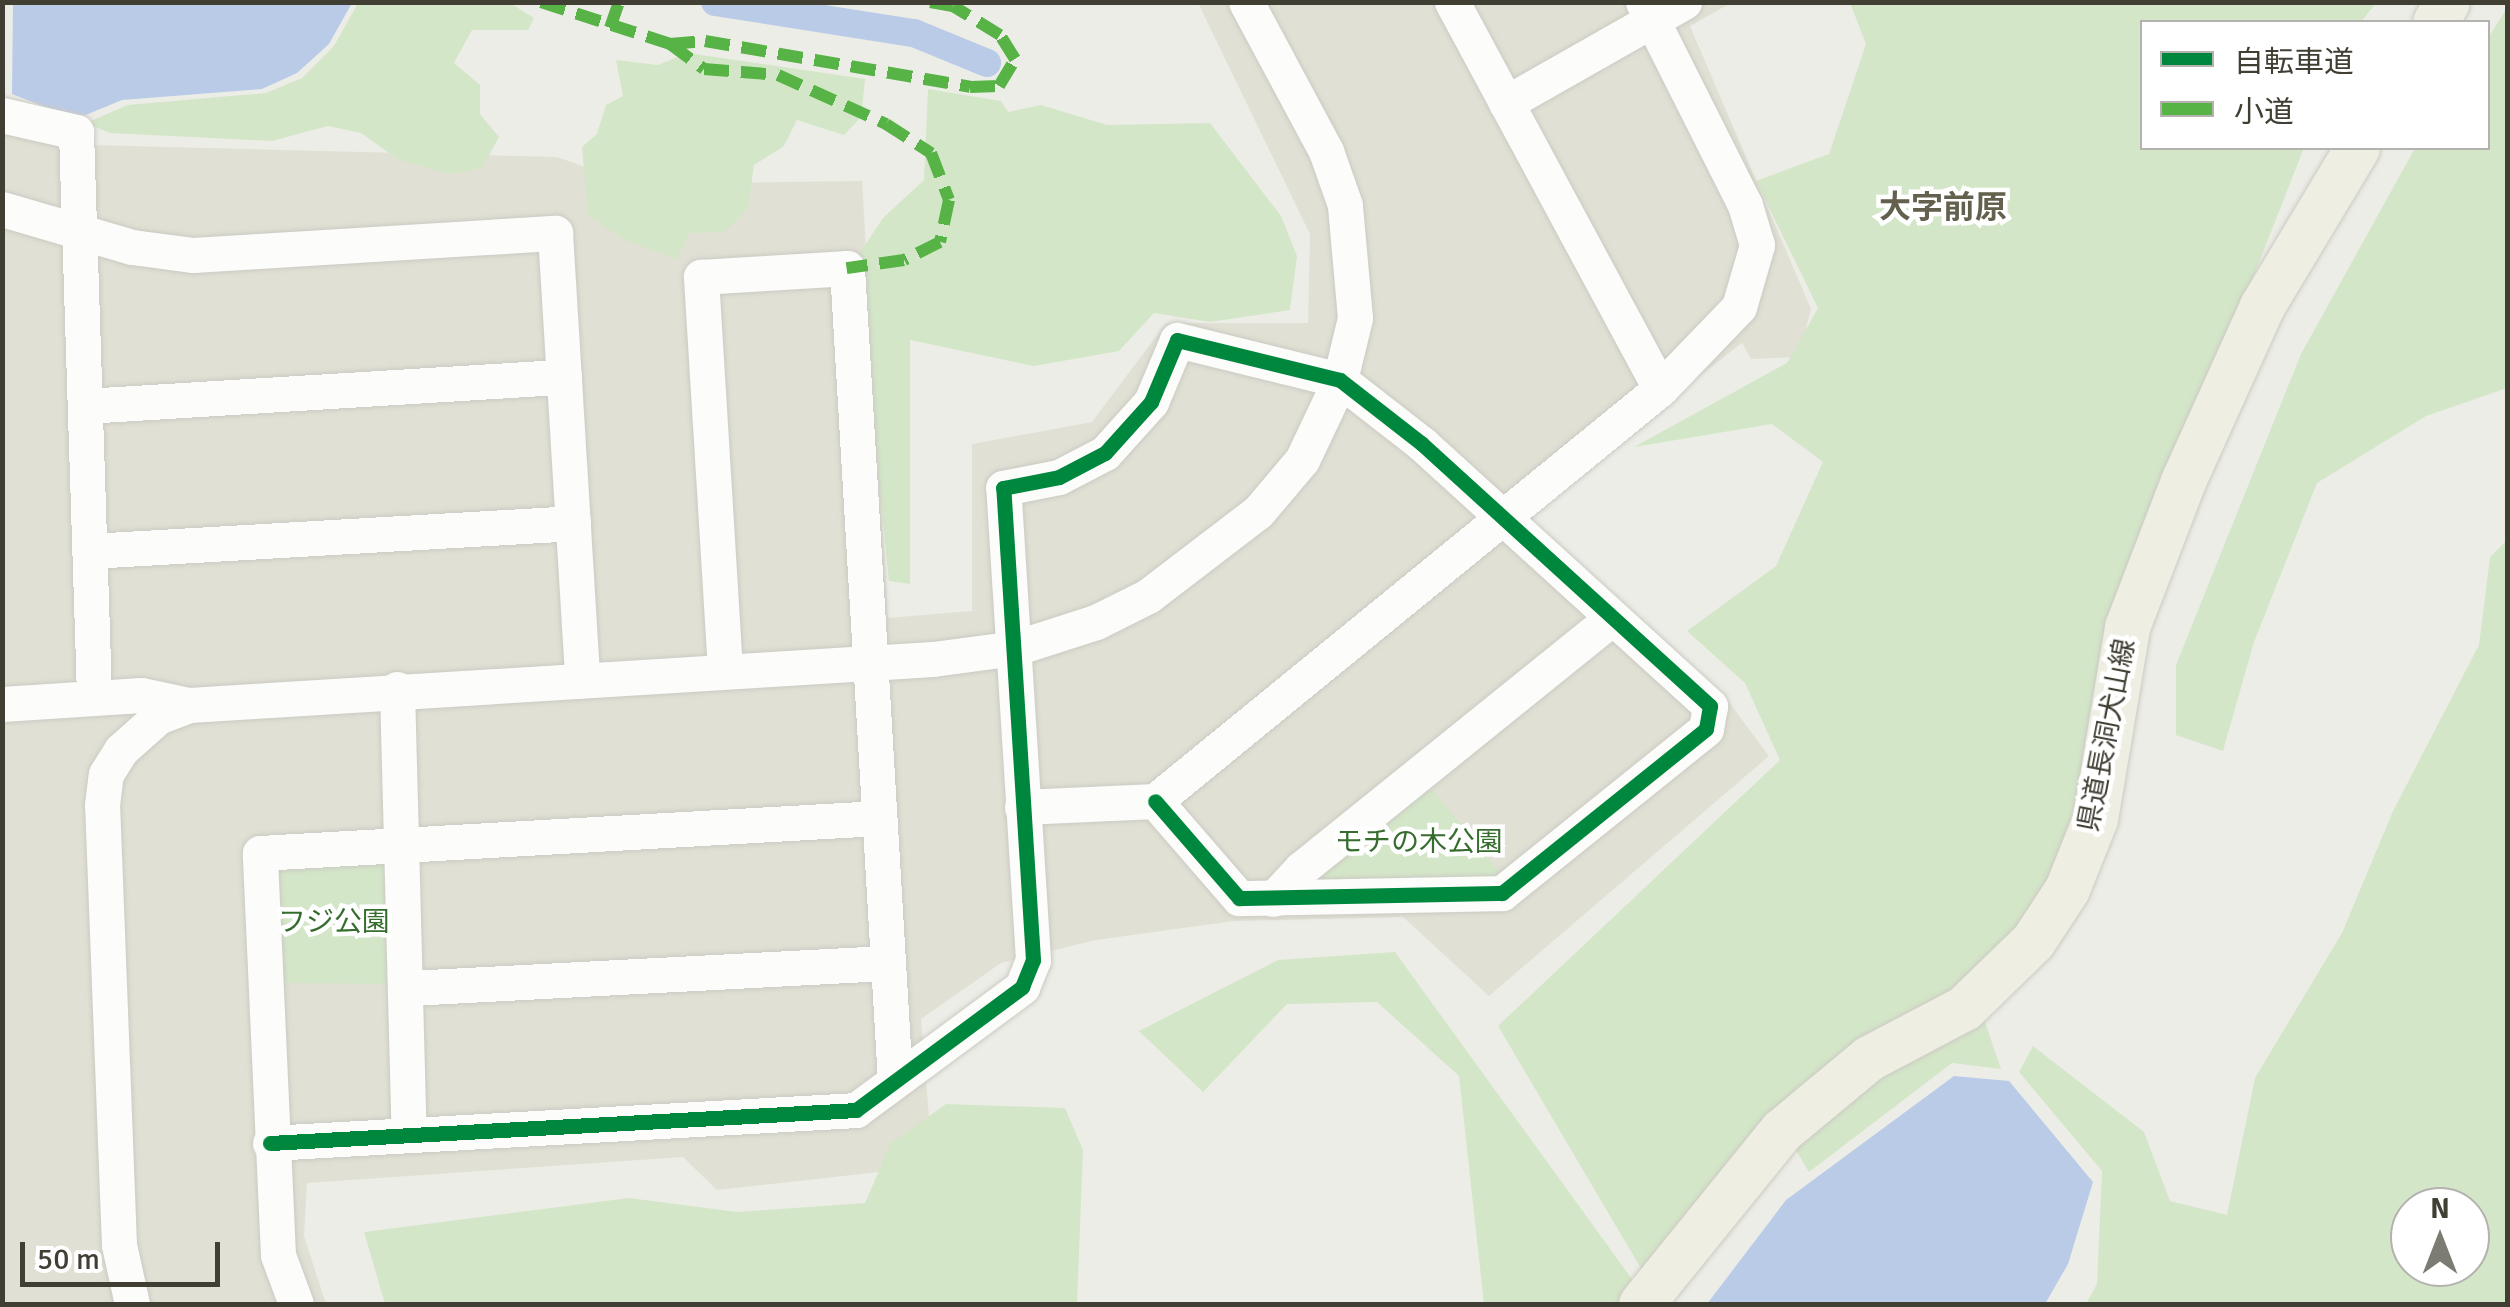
<!DOCTYPE html>
<html>
<head>
<meta charset="utf-8">
<style>
	body { margin:0 }
	#map { position:relative; width:2510px; height:1307px; overflow:hidden; background:#edede7; font-family:Signika,"Noto Sans JP",sans-serif }
	div>[style] { position:absolute }
	.residential>* { inset:0; background:#e1e0d4 }
	.green>* { inset:0; background:#d4e6c8 }
	.water>* { inset:0; background:#bacbe8 }
	.canal>* { height:28px; margin:-14px; padding:0 14px; transform-origin:14px; border-radius:14px; background:#bacbe8 }
	.roads { filter:drop-shadow(0 0 2px #cbcac4) drop-shadow(0 0 2px #cbcac4) }
	.minor>* { height:35px; margin:-17.5px; padding:0 17.5px; transform-origin:17.5px; border-radius:17.5px; background:#fcfcfb }
	.major>* { height:45px; margin:-22.5px; padding:0 22.5px; transform-origin:22.5px; border-radius:22.5px; background:#efeee3 }
	.quiet>* { height:12px; margin-top:-6px; transform-origin:0; background:repeating-linear-gradient(90deg,#57b346 0 25px,transparent 0 37px) }
	.cycleway>* { height:15px; margin:-7.5px; padding:0 7.5px; transform-origin:7.5px; border-radius:7.5px; background:#00873e }
	span { translate:-50% -50%; white-space:nowrap; text-align:center; line-height:1.15; -webkit-text-stroke:9px #fff; paint-order:stroke }
	.street-label { font-size:28px; color:#413f34 }
	.park-label { font-size:28px; color:#366d2e }
	.quarter-label { font-size:32px; color:#63604d; font-weight:700 }
	.frame { position:absolute; inset:0; border:5px solid #413f34; pointer-events:none }
	.legend { position:absolute; left:2140px; top:20px; width:350px; height:130px; box-sizing:border-box; background:#fff; border:2px solid #b3b2ae; margin:0; padding:12px 18px; list-style:none; font-size:30px; color:#413f34 }
	.legend li { display:flex; align-items:center; gap:20px; height:50px }
	.legend b { width:50px; border:2px solid #b3b2ae }
	.north { position:absolute; left:2390px; top:1187px; width:100px; height:100px; box-sizing:border-box; background:#fff; border:2px solid #b3b2ae; border-radius:50%; rotate:0deg; font-size:28px; font-weight:700; line-height:40px; text-align:center; color:#413f34 }
	.north::after { content:''; display:block; margin:auto; width:35px; height:45px; background:#7d7c73; clip-path:polygon(50% 0,100% 100%,50% 72%,0 100%) }
	.scale { position:absolute; left:20px; top:1242px; width:200px; height:45px; box-sizing:border-box; border:5px solid #413f34; border-top:0; padding-left:12px; font-size:30px; line-height:35px; white-space:nowrap; color:#413f34; -webkit-text-stroke:8px #fff; paint-order:stroke }
</style>
</head>
<body>
<div id="map">
	<div class="residential">
		<div style="clip-path:polygon(1198px 3px,1731px 3px,1690px 26px,1811px 309px,1799px 357px,1751px 359px,1742px 343px,1538px 501px,1533px 522px,1728px 701px,1769px 756px,1489px 996px,1403px 917px,1234px 921px,1096px 940px,1001px 963px,921px 1019px,933px 1166px,717px 1190px,683px 1157px,307px 1183px,304px 1236px,326px 1304px,3px 1304px,2px 127px,92px 145px,557px 157px,633px 184px,862px 181px,888px 618px,972px 611px,972px 444px,1092px 422px,1166px 323px,1308px 323px,1310px 234px)"></div>
	</div>
	<div class="green">
		<div style="clip-path:polygon(358px 3px,510px 3px,534px 18px,528px 30px,472px 30px,454px 63px,480px 85px,480px 114px,499px 137px,482px 168px,450px 174px,399px 160px,361px 133px,328px 126px,272px 141px,110px 133px,86px 123px,128px 105px,266px 93px,302px 78px,334px 46px)"></div>
		<div style="clip-path:polygon(1850px 3px,2376px 3px,2361px 22px,2142px 22px,2142px 148px,2304px 148px,2115px 628px,2058px 874px,1972px 984px,2001px 1069px,1952px 1063px,1809px 1172px,1775px 1115px,1646px 1277px,1498px 1026px,1780px 760px,1745px 683px,1687px 631px,1776px 566px,1823px 462px,1772px 424px,1634px 447px,1787px 363px,1818px 308px,1756px 181px,1829px 154px,1866px 44px)"></div>
		<div style="clip-path:polygon(2507px 8px,2507px 388px,2426px 416px,2317px 483px,2254px 642px,2223px 751px,2176px 735px,2176px 665px,2301px 354px,2415px 148px,2488px 148px,2488px 38px)"></div>
		<div style="clip-path:polygon(688px 53px,865px 79px,861px 117px,844px 135px,797px 120px,784px 146px,754px 165px,748px 208px,725px 232px,689px 233px,677px 259px,624px 240px,588px 215px,582px 147px,597px 134px,606px 105px,623px 96px,616px 60px,658px 65px)"></div>
		<div style="clip-path:polygon(928px 89px,1001px 101px,1008px 112px,1041px 105px,1107px 125px,1210px 123px,1281px 216px,1297px 256px,1290px 310px,1210px 322px,1154px 313px,1119px 351px,1034px 366px,910px 340px,910px 584px,889px 581px,857px 257px,883px 218px,924px 180px)"></div>
		<div style="clip-path:polygon(evenodd,2507px 540px,2507px 1304px,2086px 1304px,2097px 1284px,2102px 1171px,2019px 1072px,2033px 1046px,2144px 1132px,2170px 1201px,2227px 1215px,2255px 1078px,2342px 933px,2393px 811px,2479px 645px,2490px 557px,2507px 540px,2470px 1207px,2470px 1267px,2410px 1267px,2410px 1207px,2470px 1207px)"></div>
		<div style="clip-path:polygon(1425px 781px,1506px 880px,1296px 893px)"></div>
		<div style="clip-path:polygon(382px 860px,392px 868px,395px 984px,276px 983px,273px 866px)"></div>
		<div style="clip-path:polygon(1395px 952px,1650px 1304px,1484px 1304px,1459px 1076px,1377px 1002px,1287px 1004px,1203px 1092px,1139px 1031px,1278px 960px)"></div>
		<div style="clip-path:polygon(946px 1104px,1065px 1108px,1083px 1150px,1077px 1304px,385px 1304px,364px 1232px,629px 1198px,737px 1212px,865px 1203px,891px 1143px)"></div>
	</div>
	<div class="water">
		<div style="clip-path:polygon(13px 3px,352px 3px,329px 44px,297px 73px,262px 89px,122px 100px,76px 119px,12px 94px)"></div>
		<div style="clip-path:polygon(1954px 1076px,2009px 1081px,2093px 1182px,2068px 1264px,2045px 1304px,1707px 1304px,1786px 1200px)"></div>
	</div>
	<div class="canal">
		<div style="left:715px;top:2px;width:201px;rotate:8.9deg"></div>
		<div style="left:914px;top:33px;width:79px;rotate:22.3deg"></div>
	</div>
	<div class="roads">
		<div class="minor">
			<div style="left:1452px;top:2px;width:439px;rotate:61.7deg"></div>
			<div style="left:1506px;top:103px;width:205px;rotate:-29.6deg"></div>
			<div style="left:2px;top:115px;width:76px;rotate:12.9deg"></div>
			<div style="left:76px;top:132px;width:564px;rotate:88.17deg"></div>
			<div style="left:2px;top:209px;width:135px;rotate:16.3deg"></div>
			<div style="left:132px;top:247px;width:62px;rotate:7.5deg"></div>
			<div style="left:193px;top:255px;width:363px;rotate:-3.5deg"></div>
			<div style="left:555px;top:233px;width:448px;rotate:86.5deg"></div>
			<div style="left:85px;top:406px;width:480px;rotate:-3.5deg"></div>
			<div style="left:90px;top:551px;width:484px;rotate:-3.3deg"></div>
			<div style="left:725px;top:670px;width:394px;rotate:-93.5deg"></div>
			<div style="left:701px;top:277px;width:146px;rotate:-3.5deg"></div>
			<div style="left:847px;top:268px;width:814px;rotate:86.62deg"></div>
			<div style="left:397px;top:689px;width:446px;rotate:88.5deg"></div>
			<div style="left:2px;top:704px;width:139px;rotate:-3.7deg"></div>
			<div style="left:141px;top:695px;width:49px;rotate:11.8deg"></div>
			<div style="left:189px;top:705px;width:745px;rotate:-3.54deg"></div>
			<div style="left:933px;top:659px;width:83px;rotate:-7.6deg"></div>
			<div style="left:1015px;top:648px;width:85px;rotate:-17.8deg"></div>
			<div style="left:1096px;top:622px;width:58px;rotate:-26.6deg"></div>
			<div style="left:1148px;top:596px;width:138px;rotate:-37.4deg"></div>
			<div style="left:1258px;top:512px;width:68px;rotate:-49.8deg"></div>
			<div style="left:1302px;top:460px;width:89px;rotate:-64.6deg"></div>
			<div style="left:1340px;top:380px;width:64px;rotate:-76.4deg"></div>
			<div style="left:1355px;top:318px;width:113px;rotate:-95.1deg"></div>
			<div style="left:1345px;top:205px;width:57px;rotate:-109.4deg"></div>
			<div style="left:1326px;top:151px;width:169px;rotate:-118.2deg"></div>
			<div style="left:1022px;top:807px;width:133px;rotate:-2.6deg"></div>
			<div style="left:1155px;top:801px;width:652px;rotate:-39.21deg"></div>
			<div style="left:1660px;top:389px;width:114px;rotate:-46.1deg"></div>
			<div style="left:1739px;top:307px;width:65px;rotate:-73.8deg"></div>
			<div style="left:1757px;top:245px;width:42px;rotate:-106.7deg"></div>
			<div style="left:1745px;top:205px;width:227px;rotate:-116.7deg"></div>
			<div style="left:1273px;top:899px;width:41px;rotate:-47deg"></div>
			<div style="left:1301px;top:869px;width:398px;rotate:-38.9deg"></div>
			<div style="left:409px;top:988px;width:479px;rotate:-3deg"></div>
			<div style="left:270px;top:1143px;width:587px;rotate:-3.22deg"></div>
			<div style="left:856px;top:1110px;width:207px;rotate:-36.5deg"></div>
			<div style="left:1022px;top:987px;width:29px;rotate:-68deg"></div>
			<div style="left:1033px;top:960px;width:473px;rotate:-93.6deg"></div>
			<div style="left:1003px;top:488px;width:57px;rotate:-11.1deg"></div>
			<div style="left:1059px;top:477px;width:52px;rotate:-27.6deg"></div>
			<div style="left:1105px;top:453px;width:69px;rotate:-48deg"></div>
			<div style="left:1151px;top:402px;width:67px;rotate:-67.2deg"></div>
			<div style="left:1177px;top:340px;width:168px;rotate:13.8deg"></div>
			<div style="left:1340px;top:380px;width:103px;rotate:37.9deg"></div>
			<div style="left:1421px;top:443px;width:391px;rotate:42.3deg"></div>
			<div style="left:1710px;top:706px;width:23px;rotate:100deg"></div>
			<div style="left:1706px;top:729px;width:262px;rotate:141.2deg"></div>
			<div style="left:1502px;top:893px;width:263px;rotate:178.9deg"></div>
			<div style="left:1239px;top:898px;width:128px;rotate:-130.9deg"></div>
			<div style="left:132px;top:1304px;width:60px;rotate:-102.4deg"></div>
			<div style="left:119px;top:1245px;width:440px;rotate:-92.2deg"></div>
			<div style="left:102px;top:805px;width:31px;rotate:-83deg"></div>
			<div style="left:106px;top:774px;width:28px;rotate:-58deg"></div>
			<div style="left:121px;top:750px;width:50px;rotate:-41.7deg"></div>
			<div style="left:158px;top:717px;width:33px;rotate:-21deg"></div>
			<div style="left:296px;top:1304px;width:52px;rotate:-110.2deg"></div>
			<div style="left:278px;top:1255px;width:402px;rotate:-92.6deg"></div>
			<div style="left:260px;top:853px;width:620px;rotate:-3.24deg"></div>
		</div>
		<div class="major">
			<div style="left:2435px;top:22px;width:23px;rotate:-59deg"></div>
			<div style="left:1641px;top:1304px;width:223px;rotate:-51deg"></div>
			<div style="left:1781px;top:1131px;width:114px;rotate:-39.7deg"></div>
			<div style="left:1869px;top:1058px;width:107px;rotate:-27.8deg"></div>
			<div style="left:1964px;top:1008px;width:96px;rotate:-44.2deg"></div>
			<div style="left:2033px;top:941px;width:62px;rotate:-56.8deg"></div>
			<div style="left:2067px;top:889px;width:75px;rotate:-68.2deg"></div>
			<div style="left:2095px;top:819px;width:195px;rotate:-80.5deg"></div>
			<div style="left:2127px;top:627px;width:156px;rotate:-69deg"></div>
			<div style="left:2183px;top:481px;width:192px;rotate:-65.7deg"></div>
			<div style="left:2262px;top:306px;width:184px;rotate:-59deg"></div>
		</div>
	</div>
	<div class="quiet">
		<div style="left:541px;top:2px;width:136px;rotate:18deg"></div>
		<div style="left:670px;top:44px;width:35px;rotate:-5deg"></div>
		<div style="left:705px;top:41px;width:269px;rotate:9.8deg"></div>
		<div style="left:970px;top:87px;width:29px;rotate:-2deg"></div>
		<div style="left:999px;top:86px;width:31px;rotate:-59deg"></div>
		<div style="left:1015px;top:59px;width:28px;rotate:-122deg"></div>
		<div style="left:1000px;top:35px;width:55px;rotate:-148.3deg"></div>
		<div style="left:953px;top:6px;width:23px;rotate:-170deg"></div>
		<div style="left:610px;top:28px;width:28px;rotate:-71deg"></div>
		<div style="left:670px;top:44px;width:42px;rotate:36.3deg"></div>
		<div style="left:704px;top:69px;width:74px;rotate:4.6deg"></div>
		<div style="left:778px;top:75px;width:119px;rotate:24.4deg"></div>
		<div style="left:886px;top:124px;width:54px;rotate:32.8deg"></div>
		<div style="left:931px;top:153px;width:50px;rotate:69deg"></div>
		<div style="left:949px;top:200px;width:43px;rotate:102.1deg"></div>
		<div style="left:940px;top:242px;width:40px;rotate:153.4deg"></div>
		<div style="left:904px;top:260px;width:58px;rotate:172deg"></div>
	</div>
	<div class="cycleway">
		<div style="left:270px;top:1143px;width:587px;rotate:-3.22deg"></div>
		<div style="left:856px;top:1110px;width:207px;rotate:-36.5deg"></div>
		<div style="left:1022px;top:987px;width:29px;rotate:-68deg"></div>
		<div style="left:1033px;top:960px;width:473px;rotate:-93.6deg"></div>
		<div style="left:1003px;top:488px;width:57px;rotate:-11.1deg"></div>
		<div style="left:1059px;top:477px;width:52px;rotate:-27.6deg"></div>
		<div style="left:1105px;top:453px;width:69px;rotate:-48deg"></div>
		<div style="left:1151px;top:402px;width:67px;rotate:-67.2deg"></div>
		<div style="left:1177px;top:340px;width:168px;rotate:13.8deg"></div>
		<div style="left:1340px;top:380px;width:103px;rotate:37.9deg"></div>
		<div style="left:1421px;top:443px;width:391px;rotate:42.3deg"></div>
		<div style="left:1710px;top:706px;width:23px;rotate:100deg"></div>
		<div style="left:1706px;top:729px;width:262px;rotate:141.2deg"></div>
		<div style="left:1502px;top:893px;width:263px;rotate:178.9deg"></div>
		<div style="left:1239px;top:898px;width:128px;rotate:-130.9deg"></div>
	</div>
	<div class="street-label">
		<span style="left:2107px;top:735px;rotate:-79deg">県道長洞犬山線</span>
	</div>
	<div class="park-label">
		<span style="left:1419px;top:842px">モチの木公園</span>
		<span style="left:334px;top:922px">フジ公園</span>
	</div>
	<div class="quarter-label">
		<span style="left:1943px;top:208px">大字前原</span>
	</div>
	<div class="frame"></div>
	<ul class="legend">
	<li><b style="height:12px;background:#00873e"></b>自転車道</li>
	<li><b style="height:12px;background:#57b346"></b>小道</li>
	</ul>
	<div class="north">N</div>
	<div class="scale">50 m</div>
</div>
</body>
</html>
